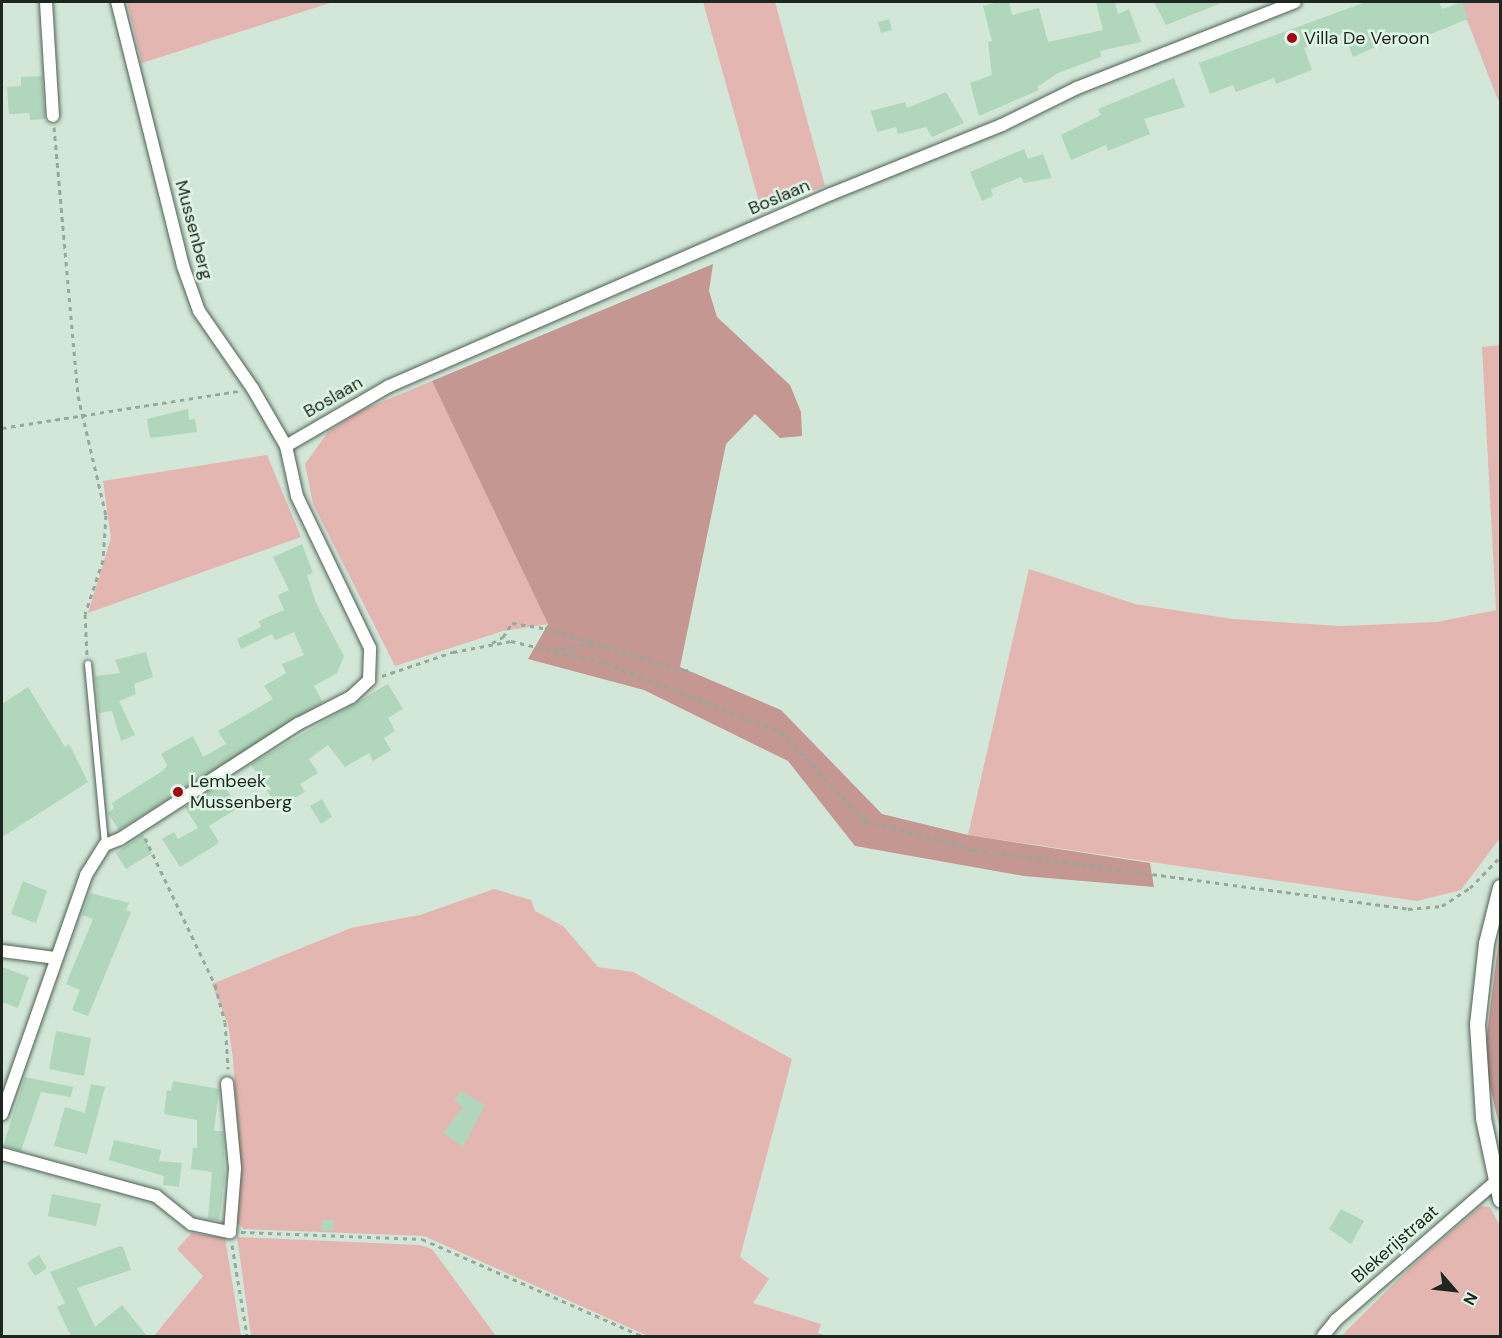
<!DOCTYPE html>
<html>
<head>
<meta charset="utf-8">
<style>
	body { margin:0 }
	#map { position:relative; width:1502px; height:1338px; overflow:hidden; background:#d2e7d8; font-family:"DM Sans",sans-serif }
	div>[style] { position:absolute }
	.green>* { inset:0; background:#e4b6b1 }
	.forest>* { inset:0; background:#c49792 }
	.building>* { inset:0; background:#b0d6bb }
	.path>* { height:3px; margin-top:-1.5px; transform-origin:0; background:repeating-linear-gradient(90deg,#97a89c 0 4.5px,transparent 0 9px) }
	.roads { filter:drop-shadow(0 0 2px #4e6154) drop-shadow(0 0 2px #4e6154) }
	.service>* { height:6px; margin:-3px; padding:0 3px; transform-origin:3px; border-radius:3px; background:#fff }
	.minor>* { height:12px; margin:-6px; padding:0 6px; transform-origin:6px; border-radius:6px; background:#fff }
	.tertiary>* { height:15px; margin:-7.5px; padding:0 7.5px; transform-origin:7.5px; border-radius:7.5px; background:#fff }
	.dots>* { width:16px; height:16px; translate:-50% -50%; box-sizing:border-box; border:3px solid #dff5e5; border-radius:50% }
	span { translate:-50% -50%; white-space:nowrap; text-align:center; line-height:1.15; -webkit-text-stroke:5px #dff5e5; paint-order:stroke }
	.poi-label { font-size:18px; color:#1e2620 }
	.left { translate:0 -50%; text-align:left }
	.street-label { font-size:18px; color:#1e2620 }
	.frame { position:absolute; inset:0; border:3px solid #1e2620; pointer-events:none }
	.north { position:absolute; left:1424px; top:1260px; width:60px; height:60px; -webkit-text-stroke:4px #dff5e5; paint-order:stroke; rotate:118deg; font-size:16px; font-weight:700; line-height:24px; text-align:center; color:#1e2620 }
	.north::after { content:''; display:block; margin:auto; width:21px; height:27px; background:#1e2620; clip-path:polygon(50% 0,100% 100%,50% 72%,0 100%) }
</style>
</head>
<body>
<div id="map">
	<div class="green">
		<div style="clip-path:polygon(127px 2px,333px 2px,142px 63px)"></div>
		<div style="clip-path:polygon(703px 2px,775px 2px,825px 186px,761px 209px)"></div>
		<div style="clip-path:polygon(1460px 2px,1500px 2px,1500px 99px,1498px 100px)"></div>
		<div style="clip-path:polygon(1500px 345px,1500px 838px,1461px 890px,1417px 901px,968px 835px,1029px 569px,1135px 604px,1233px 619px,1341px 626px,1437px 622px,1496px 610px,1482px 347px)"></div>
		<div style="clip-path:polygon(432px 381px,548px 624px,503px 631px,395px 666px,313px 504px,305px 464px,328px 432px,360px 411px)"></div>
		<div style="clip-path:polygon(267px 455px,301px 537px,88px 613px,111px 538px,103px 481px)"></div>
		<div style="clip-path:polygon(494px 889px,531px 900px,535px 911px,563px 926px,598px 967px,633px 972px,792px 1059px,740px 1257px,769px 1279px,753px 1303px,821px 1324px,818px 1333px,828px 1336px,648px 1336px,424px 1236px,244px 1229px,236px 1222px,241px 1177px,233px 1059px,228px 1024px,212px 984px,351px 928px,420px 915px)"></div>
		<div style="clip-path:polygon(1481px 1206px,1490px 1207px,1500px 1226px,1500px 1336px,1341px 1336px,1412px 1266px)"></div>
		<div style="clip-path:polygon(192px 1233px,225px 1238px,241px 1336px,154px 1336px,203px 1276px,177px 1249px)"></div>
		<div style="clip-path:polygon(237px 1237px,420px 1245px,432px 1249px,496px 1336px,251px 1336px)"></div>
	</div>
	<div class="forest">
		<div style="clip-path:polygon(713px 264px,709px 291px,717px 317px,790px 385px,801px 412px,802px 436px,780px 438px,755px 414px,726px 444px,680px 667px,781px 710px,882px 814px,968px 835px,1150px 863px,1154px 887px,1024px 876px,855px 846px,788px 761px,644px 690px,528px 659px,548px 624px,432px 381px)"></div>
		<div style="clip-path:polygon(1500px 929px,1500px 1130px,1484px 1059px)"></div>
	</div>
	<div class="building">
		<div style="clip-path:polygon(999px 2px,1009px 2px,1012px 15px,1039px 8px,1048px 42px,1103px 30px,1096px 2px,1115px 2px,1118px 14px,1129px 9px,1141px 42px,1100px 51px,1101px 57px,1058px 73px,1037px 87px,1039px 90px,979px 116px,970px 83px,992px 75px,988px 42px,992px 41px,983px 6px)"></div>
		<div style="clip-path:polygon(1154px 2px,1224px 2px,1166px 25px)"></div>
		<div style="clip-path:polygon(1366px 2px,1439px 2px,1442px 9px,1462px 2px,1468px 19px,1416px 40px,1415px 35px,1400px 40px,1398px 37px,1353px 57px,1344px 33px,1304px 48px,1312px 70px,1276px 84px,1274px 78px,1236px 92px,1233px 85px,1210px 94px,1199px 63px)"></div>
		<div style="clip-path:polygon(889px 19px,892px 30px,881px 33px,878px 22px)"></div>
		<div style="clip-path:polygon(42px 76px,45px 119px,30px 120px,29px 113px,9px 114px,7px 87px,21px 86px,21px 77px)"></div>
		<div style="clip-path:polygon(1174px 78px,1185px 107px,1144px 119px,1150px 134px,1108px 151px,1106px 145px,1071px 160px,1061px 135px,1101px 115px,1098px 109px)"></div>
		<div style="clip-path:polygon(946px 92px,964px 123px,932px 137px,926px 127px,898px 134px,896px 127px,877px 132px,871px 111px,905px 102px,907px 108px)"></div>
		<div style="clip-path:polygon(1024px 149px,1028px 159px,1043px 154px,1052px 178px,1024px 183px,1021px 177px,991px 189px,993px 196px,982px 201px,970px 172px)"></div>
		<div style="clip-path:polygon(188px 409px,189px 420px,195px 419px,197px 432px,150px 438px,147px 419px)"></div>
		<div style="clip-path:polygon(302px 544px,313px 573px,307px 575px,316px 603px,344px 656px,337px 673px,314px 686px,323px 702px,119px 830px,108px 813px,114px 808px,112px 803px,164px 770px,167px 765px,161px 754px,193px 736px,203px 757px,226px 744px,218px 731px,273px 699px,264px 686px,286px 673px,282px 664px,304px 655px,294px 632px,275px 640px,272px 634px,241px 649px,237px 639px,261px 627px,259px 621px,284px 610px,278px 595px,289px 590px,273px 557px)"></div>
		<div style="clip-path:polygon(146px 652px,153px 677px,134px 684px,136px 694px,119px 701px,135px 735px,121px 741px,112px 711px,99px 713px,95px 676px,120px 673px,115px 660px)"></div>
		<div style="clip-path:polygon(388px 684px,403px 709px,388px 718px,395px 731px,384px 738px,391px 750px,373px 761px,369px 753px,345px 767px,328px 745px,309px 759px,318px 773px,300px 784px,305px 792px,277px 807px,251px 764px)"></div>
		<div style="clip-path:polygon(28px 687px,65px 747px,69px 744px,88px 782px,2px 837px,2px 704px)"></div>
		<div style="clip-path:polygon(223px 783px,238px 808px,209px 826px,219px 842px,216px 845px,180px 867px,162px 839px,174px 832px,178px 839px,198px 828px,185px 807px)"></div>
		<div style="clip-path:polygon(322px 799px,332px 817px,321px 824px,310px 806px)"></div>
		<div style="clip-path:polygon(143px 834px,152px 853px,126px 869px,116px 853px)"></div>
		<div style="clip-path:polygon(23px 881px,47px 891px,36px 923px,11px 914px)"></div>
		<div style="clip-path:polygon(90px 893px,129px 903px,126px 910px,131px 912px,88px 1016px,72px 1010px,80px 990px,66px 984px,93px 919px,82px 915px)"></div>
		<div style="clip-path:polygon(2px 967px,29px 977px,18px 1008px,2px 1002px)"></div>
		<div style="clip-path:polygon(56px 1031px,91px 1038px,84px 1076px,49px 1069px)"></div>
		<div style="clip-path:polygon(25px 1077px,73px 1087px,71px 1097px,41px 1092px,21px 1151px,3px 1146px)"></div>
		<div style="clip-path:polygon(173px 1081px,219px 1089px,214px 1131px,223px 1131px,225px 1176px,219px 1221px,208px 1219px,212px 1172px,191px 1169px,193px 1148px,197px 1148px,197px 1120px,164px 1114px,167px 1090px,171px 1091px)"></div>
		<div style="clip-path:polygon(91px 1084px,105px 1087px,87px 1154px,54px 1146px,65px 1107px,85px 1113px)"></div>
		<div style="clip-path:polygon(461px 1091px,485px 1105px,463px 1147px,443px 1133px,463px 1107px,454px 1100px)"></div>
		<div style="clip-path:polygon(114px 1140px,161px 1150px,159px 1161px,182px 1163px,179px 1187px,163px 1185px,164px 1176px,109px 1160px)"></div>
		<div style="clip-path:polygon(52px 1194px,101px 1204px,96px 1226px,48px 1216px)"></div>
		<div style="clip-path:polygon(1341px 1209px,1364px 1221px,1351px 1244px,1329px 1229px)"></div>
		<div style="clip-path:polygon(322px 1220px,334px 1220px,333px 1231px,321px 1231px)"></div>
		<div style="clip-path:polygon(120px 1246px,123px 1247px,131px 1270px,77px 1288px,95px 1327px,122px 1305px,147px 1336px,71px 1336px,57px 1307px,65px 1303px,50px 1272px)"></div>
		<div style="clip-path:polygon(39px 1255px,47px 1268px,35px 1276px,27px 1263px)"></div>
	</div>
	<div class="path">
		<div style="left:54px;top:127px;width:270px;rotate:84.9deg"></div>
		<div style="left:78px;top:396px;width:122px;rotate:76.8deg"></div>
		<div style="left:106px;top:515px;width:45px;rotate:93.8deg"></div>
		<div style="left:103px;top:560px;width:57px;rotate:108.4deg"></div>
		<div style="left:85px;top:614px;width:42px;rotate:87.3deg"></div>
		<div style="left:2px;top:428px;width:240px;rotate:-8.9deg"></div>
		<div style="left:492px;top:643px;width:13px;rotate:-29deg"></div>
		<div style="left:503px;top:637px;width:17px;rotate:-57deg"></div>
		<div style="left:512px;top:623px;width:33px;rotate:9deg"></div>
		<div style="left:545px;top:628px;width:145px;rotate:17.2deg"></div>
		<div style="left:684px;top:671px;width:9px;rotate:-13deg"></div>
		<div style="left:553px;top:650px;width:41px;rotate:-9.9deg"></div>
		<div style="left:382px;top:676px;width:75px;rotate:-18.7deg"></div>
		<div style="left:453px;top:652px;width:59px;rotate:-10.7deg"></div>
		<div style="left:511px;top:641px;width:97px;rotate:13.2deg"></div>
		<div style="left:605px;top:663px;width:189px;rotate:21.4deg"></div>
		<div style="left:781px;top:732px;width:122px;rotate:46.7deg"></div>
		<div style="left:865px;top:821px;width:113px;rotate:14.9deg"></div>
		<div style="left:974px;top:850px;width:438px;rotate:7.7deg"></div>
		<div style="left:1408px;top:909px;width:34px;rotate:-5deg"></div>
		<div style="left:1442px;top:906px;width:33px;rotate:-33deg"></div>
		<div style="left:1470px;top:888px;width:43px;rotate:-45.9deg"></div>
		<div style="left:145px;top:838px;width:163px;rotate:64.5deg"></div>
		<div style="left:215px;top:985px;width:38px;rotate:75deg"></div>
		<div style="left:225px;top:1022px;width:47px;rotate:86.3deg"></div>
		<div style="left:241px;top:1232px;width:181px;rotate:2.2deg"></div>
		<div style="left:422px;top:1239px;width:240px;rotate:23.8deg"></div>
		<div style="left:232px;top:1245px;width:92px;rotate:80.6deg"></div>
	</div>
	<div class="roads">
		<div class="service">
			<div style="left:88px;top:664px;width:182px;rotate:84.6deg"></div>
		</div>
		<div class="minor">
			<div style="left:46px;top:2px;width:114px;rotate:86.5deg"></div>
			<div style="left:286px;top:446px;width:119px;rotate:-30.2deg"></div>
			<div style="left:389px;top:386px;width:482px;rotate:-23.5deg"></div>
			<div style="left:831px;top:194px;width:184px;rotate:-22deg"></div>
			<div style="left:1002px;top:125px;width:84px;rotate:-26.3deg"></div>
			<div style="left:1077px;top:88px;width:234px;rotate:-21.5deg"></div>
			<div style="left:2px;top:951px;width:53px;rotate:7.5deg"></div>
			<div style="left:2px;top:1114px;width:253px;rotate:-70.6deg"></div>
			<div style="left:86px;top:875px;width:36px;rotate:-58deg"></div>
			<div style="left:105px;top:845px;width:16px;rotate:-22deg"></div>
			<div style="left:120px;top:839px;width:212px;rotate:-32.9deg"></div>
			<div style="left:298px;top:724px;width:59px;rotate:-27deg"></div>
			<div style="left:351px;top:697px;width:25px;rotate:-43deg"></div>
			<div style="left:369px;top:680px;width:32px;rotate:-88deg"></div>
			<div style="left:370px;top:648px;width:169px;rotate:-115.7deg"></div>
			<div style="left:297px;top:496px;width:51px;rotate:-102.4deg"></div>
			<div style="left:286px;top:446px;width:66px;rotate:-120.1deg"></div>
			<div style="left:253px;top:389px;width:95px;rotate:-124.7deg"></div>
			<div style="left:199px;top:311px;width:48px;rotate:-109.6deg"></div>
			<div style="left:183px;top:266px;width:272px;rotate:-104deg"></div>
			<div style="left:2px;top:1154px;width:160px;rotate:15.3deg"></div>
			<div style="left:156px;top:1196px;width:45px;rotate:38.7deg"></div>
			<div style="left:191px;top:1224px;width:40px;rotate:12deg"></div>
			<div style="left:230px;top:1232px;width:64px;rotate:-85.5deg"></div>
			<div style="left:235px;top:1168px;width:85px;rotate:-95.4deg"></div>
			<div style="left:1323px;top:1336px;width:21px;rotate:-51deg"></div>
			<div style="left:1336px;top:1320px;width:209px;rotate:-40.9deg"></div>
		</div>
		<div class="tertiary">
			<div style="left:1500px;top:887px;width:58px;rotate:104deg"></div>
			<div style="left:1486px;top:943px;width:81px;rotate:96.3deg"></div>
			<div style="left:1477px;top:1024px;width:94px;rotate:86.3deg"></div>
			<div style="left:1483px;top:1118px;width:83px;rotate:78.1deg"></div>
		</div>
	</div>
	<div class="dots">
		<div style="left:1292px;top:38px;background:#a20717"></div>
		<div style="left:178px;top:792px;background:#a20717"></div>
	</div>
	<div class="poi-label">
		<span class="left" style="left:1304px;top:38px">Villa De Veroon</span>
		<span class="left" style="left:190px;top:792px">Lembeek<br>Mussenberg</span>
	</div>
	<div class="street-label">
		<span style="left:779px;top:197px;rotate:-23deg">Boslaan</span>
		<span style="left:194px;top:230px;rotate:75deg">Mussenberg</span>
		<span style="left:333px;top:397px;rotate:-30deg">Boslaan</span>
		<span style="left:1395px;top:1244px;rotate:-41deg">Blekerijstraat</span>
	</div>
	<div class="frame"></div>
	<div class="north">N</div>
</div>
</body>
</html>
